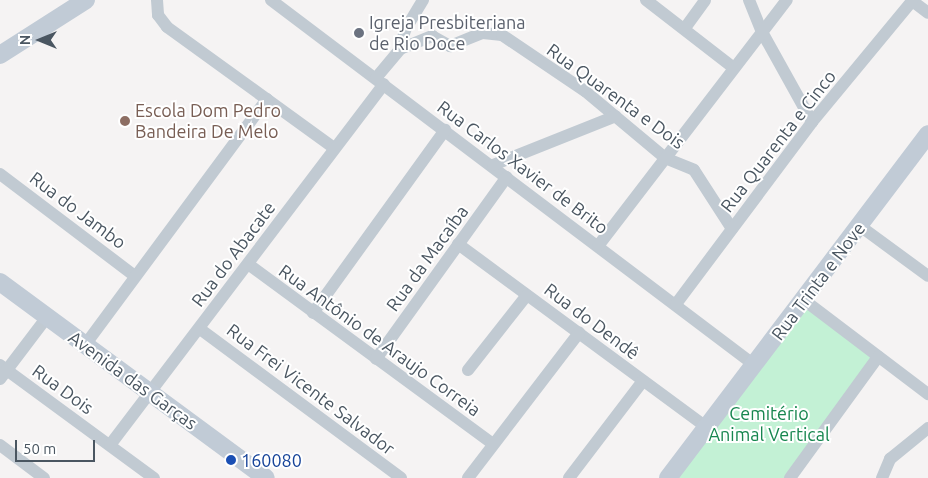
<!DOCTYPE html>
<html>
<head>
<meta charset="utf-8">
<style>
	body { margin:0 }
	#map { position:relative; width:928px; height:478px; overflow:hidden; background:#f5f3f3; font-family:Ubuntu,sans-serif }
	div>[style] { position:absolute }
	.green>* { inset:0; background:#c3f1d5 }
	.street>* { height:12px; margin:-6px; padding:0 6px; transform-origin:6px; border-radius:6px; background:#c1cad2 }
	.secondary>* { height:18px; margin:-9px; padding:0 9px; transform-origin:9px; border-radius:9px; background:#c1cbd6 }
	.dots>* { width:14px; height:14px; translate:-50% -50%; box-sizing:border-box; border:2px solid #fff; border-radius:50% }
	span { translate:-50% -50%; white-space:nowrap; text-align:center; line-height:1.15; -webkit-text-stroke:4px #fff; paint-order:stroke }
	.worship-label { font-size:18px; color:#5b616d }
	.left { translate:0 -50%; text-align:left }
	.street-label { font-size:18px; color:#4a5661 }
	.education-label { font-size:18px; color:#785e54 }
	.park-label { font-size:18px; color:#17864f }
	.transit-label { font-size:18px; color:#164399 }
	.north { position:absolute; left:15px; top:15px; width:50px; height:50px; -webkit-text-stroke:4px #fff; paint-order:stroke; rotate:270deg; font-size:14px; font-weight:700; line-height:20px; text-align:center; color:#4a5661 }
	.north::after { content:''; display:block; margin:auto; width:18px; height:22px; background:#4a5661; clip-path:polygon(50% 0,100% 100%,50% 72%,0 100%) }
	.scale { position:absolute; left:15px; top:440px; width:80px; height:22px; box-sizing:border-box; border:2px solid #4a5661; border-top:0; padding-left:6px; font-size:15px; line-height:18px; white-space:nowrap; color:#4a5661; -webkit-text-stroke:4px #fff; paint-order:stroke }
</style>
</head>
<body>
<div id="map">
	<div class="green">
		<div style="clip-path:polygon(804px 300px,878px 357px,790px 478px,667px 478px)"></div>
	</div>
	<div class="street">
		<div style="left:157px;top:0;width:15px;rotate:86deg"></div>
		<div style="left:158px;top:15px;width:15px;rotate:53deg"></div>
		<div style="left:167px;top:27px;width:206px;rotate:35.9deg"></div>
		<div style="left:271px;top:0;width:604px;rotate:37.06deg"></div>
		<div style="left:646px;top:0;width:111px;rotate:37.7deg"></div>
		<div style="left:749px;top:0;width:35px;rotate:68deg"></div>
		<div style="left:762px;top:32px;width:103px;rotate:60.9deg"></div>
		<div style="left:911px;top:0;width:21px;rotate:37deg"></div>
		<div style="left:685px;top:28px;width:34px;rotate:-54deg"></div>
		<div style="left:400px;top:49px;width:35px;rotate:-22deg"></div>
		<div style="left:432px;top:36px;width:21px;rotate:29deg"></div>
		<div style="left:450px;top:46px;width:35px;rotate:-22deg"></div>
		<div style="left:483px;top:33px;width:19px;rotate:6deg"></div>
		<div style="left:502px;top:35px;width:100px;rotate:34deg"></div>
		<div style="left:585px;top:91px;width:104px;rotate:39.9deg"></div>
		<div style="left:665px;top:158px;width:31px;rotate:22deg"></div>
		<div style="left:694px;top:170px;width:70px;rotate:57.2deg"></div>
		<div style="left:376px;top:78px;width:38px;rotate:-50deg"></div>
		<div style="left:400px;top:49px;width:20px;rotate:-75deg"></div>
		<div style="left:405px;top:30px;width:35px;rotate:-59deg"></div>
		<div style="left:493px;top:165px;width:132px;rotate:-21.7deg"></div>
		<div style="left:0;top:174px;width:169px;rotate:37.1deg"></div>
		<div style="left:860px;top:226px;width:84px;rotate:36.3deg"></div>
		<div style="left:458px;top:244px;width:308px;rotate:36.4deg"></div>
		<div style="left:598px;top:246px;width:310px;rotate:-52.5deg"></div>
		<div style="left:248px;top:264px;width:304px;rotate:36.3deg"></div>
		<div style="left:804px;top:300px;width:156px;rotate:37.2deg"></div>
		<div style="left:676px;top:304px;width:227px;rotate:-53.2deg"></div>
		<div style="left:812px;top:122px;width:157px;rotate:-50.4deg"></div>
		<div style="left:313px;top:313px;width:226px;rotate:-54.2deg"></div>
		<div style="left:200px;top:329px;width:250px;rotate:36.5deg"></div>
		<div style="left:85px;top:345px;width:306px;rotate:-53.5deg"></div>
		<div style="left:376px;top:359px;width:224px;rotate:-54.3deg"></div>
		<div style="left:0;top:365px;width:191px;rotate:36.3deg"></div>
		<div style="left:468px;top:370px;width:95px;rotate:-51.8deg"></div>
		<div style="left:0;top:379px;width:78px;rotate:-52.8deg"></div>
		<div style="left:0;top:445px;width:55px;rotate:36.9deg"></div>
		<div style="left:110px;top:445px;width:453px;rotate:-52.8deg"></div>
		<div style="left:468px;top:478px;width:183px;rotate:-52.6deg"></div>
		<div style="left:569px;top:478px;width:122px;rotate:-52.7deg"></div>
		<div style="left:790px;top:478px;width:150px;rotate:-54deg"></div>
		<div style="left:882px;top:478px;width:21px;rotate:-67deg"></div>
		<div style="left:890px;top:459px;width:49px;rotate:-39.2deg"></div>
	</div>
	<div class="secondary">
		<div style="left:0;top:55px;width:102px;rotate:-32.6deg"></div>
		<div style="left:0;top:282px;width:330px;rotate:36.4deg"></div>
		<div style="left:668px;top:478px;width:431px;rotate:-52.9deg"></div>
	</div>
	<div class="dots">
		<div style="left:359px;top:33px;background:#6b7280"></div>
		<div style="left:125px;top:121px;background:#8d6e63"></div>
		<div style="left:231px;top:460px;background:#1a4fb4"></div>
	</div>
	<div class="worship-label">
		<span class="left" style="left:369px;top:33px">Igreja Presbiteriana<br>de Rio Doce</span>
	</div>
	<div class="street-label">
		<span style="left:616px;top:96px;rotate:36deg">Rua Quarenta e Dois</span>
		<span style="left:778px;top:141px;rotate:-52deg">Rua Quarenta e Cinco</span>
		<span style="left:523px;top:167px;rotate:37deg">Rua Carlos Xavier de Brito</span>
		<span style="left:78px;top:210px;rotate:37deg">Rua do Jambo</span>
		<span style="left:233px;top:254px;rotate:-53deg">Rua do Abacate</span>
		<span style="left:427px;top:258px;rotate:-54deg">Rua da Macaíba</span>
		<span style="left:818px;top:281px;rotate:-53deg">Rua Trinta e Nove</span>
		<span style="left:592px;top:321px;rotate:37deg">Rua do Dendê</span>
		<span style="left:380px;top:340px;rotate:36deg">Rua Antônio de Araujo Correia</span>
		<span style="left:133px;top:380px;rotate:36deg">Avenida das Garças</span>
		<span style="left:63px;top:389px;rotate:36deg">Rua Dois</span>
		<span style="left:311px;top:389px;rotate:37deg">Rua Frei Vicente Salvador</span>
	</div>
	<div class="education-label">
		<span class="left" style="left:135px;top:121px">Escola Dom Pedro<br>Bandeira De Melo</span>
	</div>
	<div class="park-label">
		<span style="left:769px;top:424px">Cemitério<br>Animal Vertical</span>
	</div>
	<div class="transit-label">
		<span class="left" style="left:241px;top:460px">160080</span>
	</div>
	<div class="north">N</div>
	<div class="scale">50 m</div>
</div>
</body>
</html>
